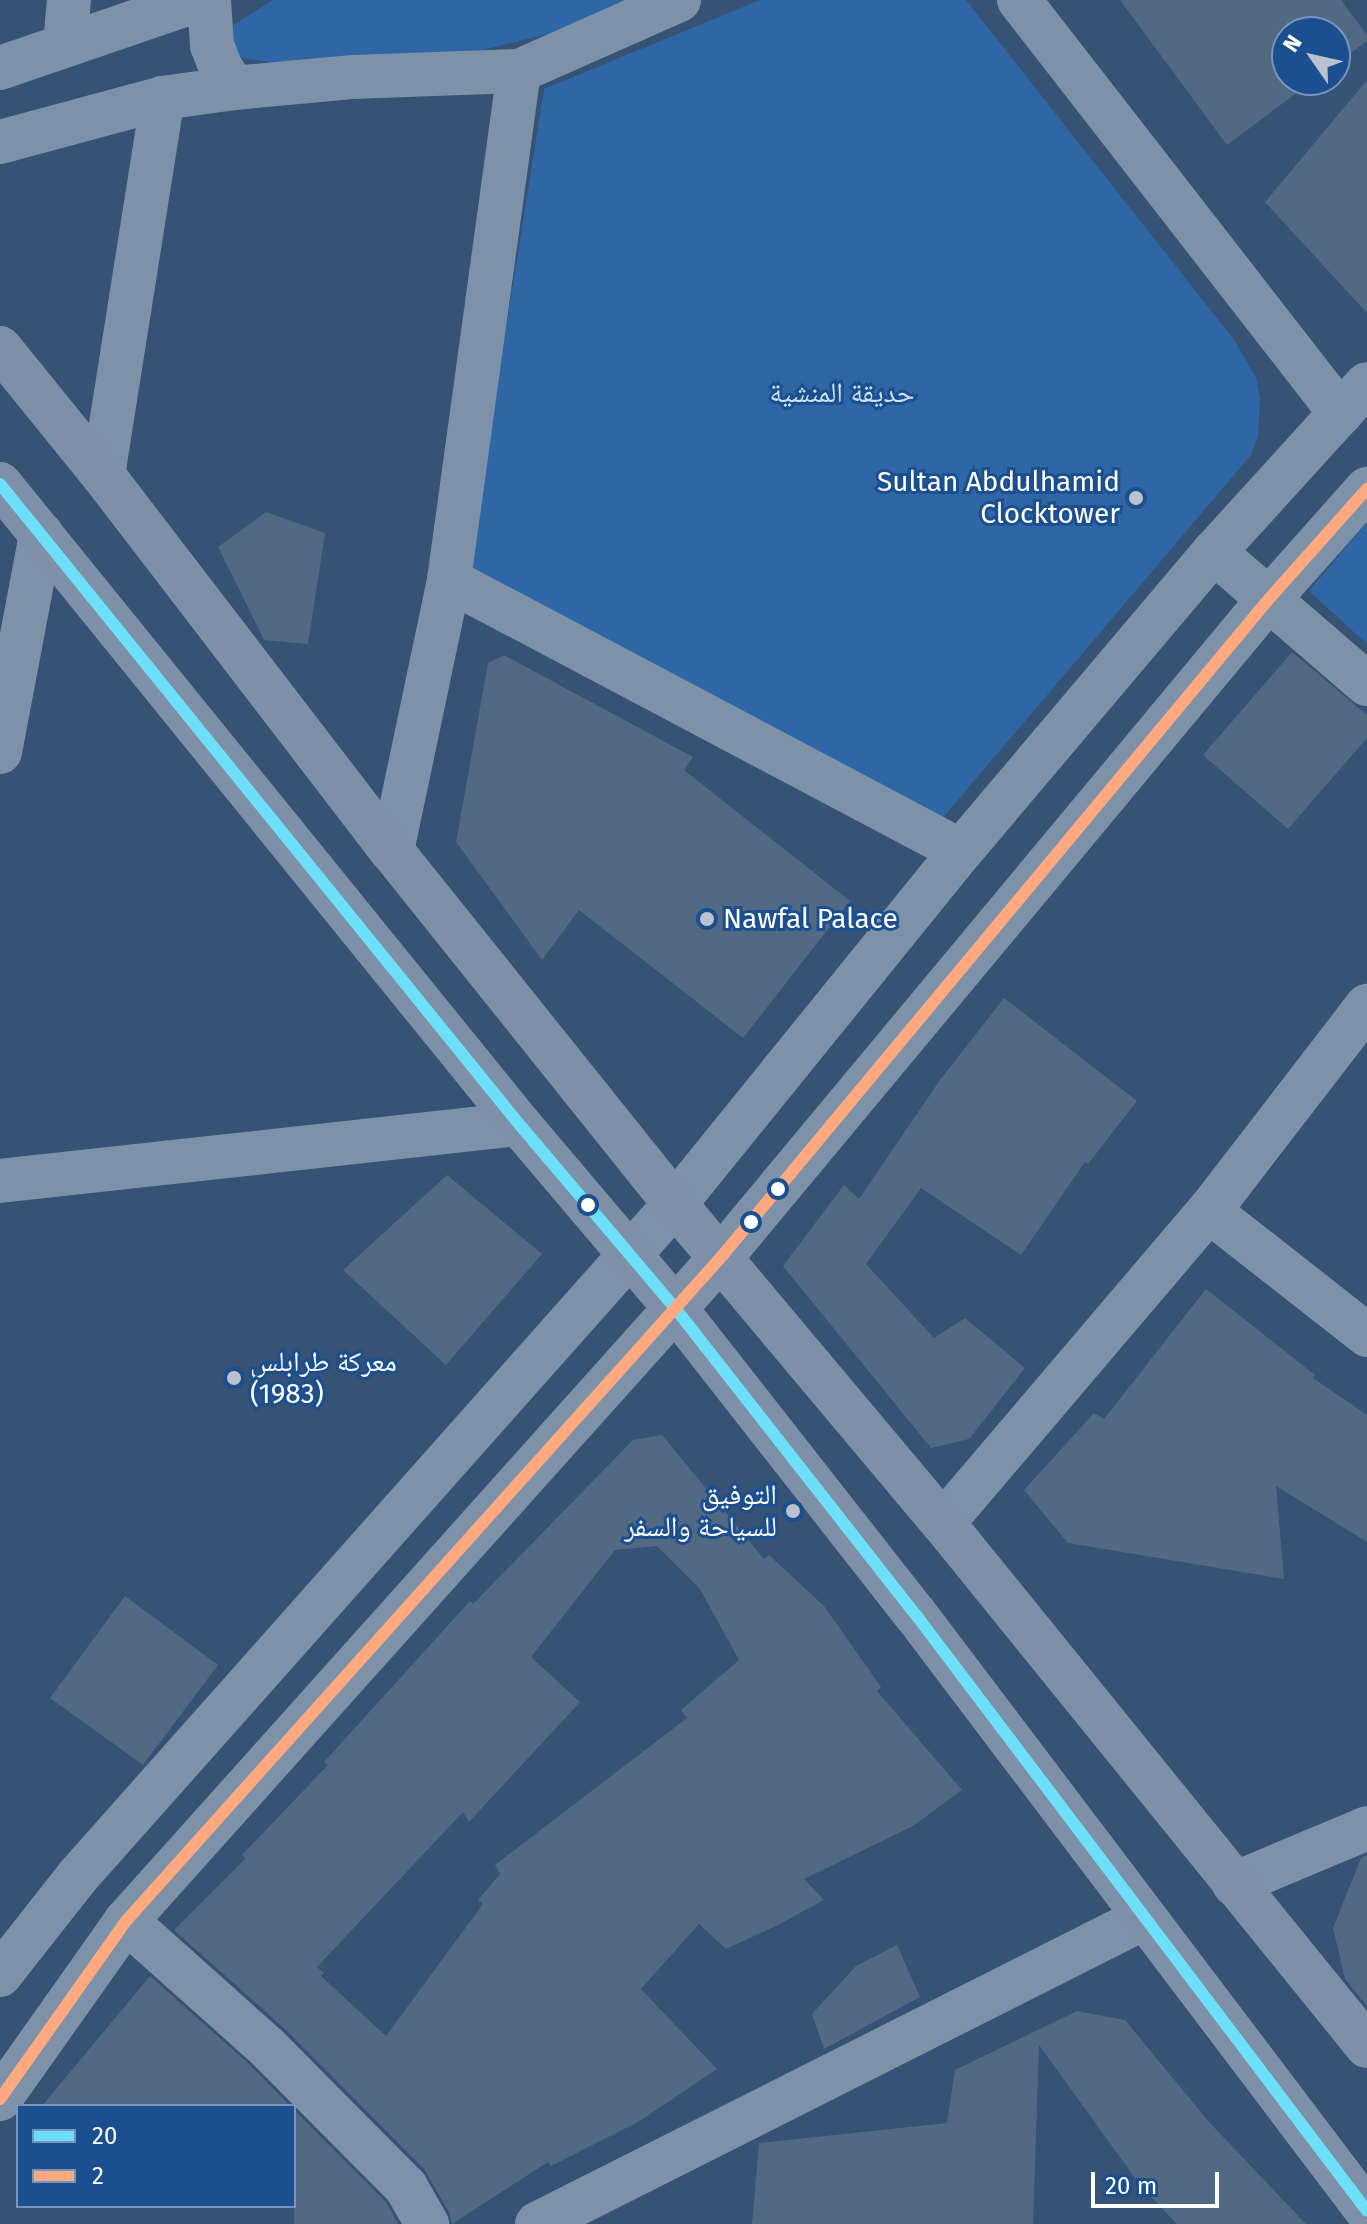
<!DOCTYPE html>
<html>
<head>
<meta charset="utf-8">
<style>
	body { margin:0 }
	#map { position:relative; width:1367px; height:2224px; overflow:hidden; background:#365274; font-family:"Fira Sans","Noto Naskh Arabic",sans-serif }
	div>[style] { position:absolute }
	.green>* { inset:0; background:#2f66a5 }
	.building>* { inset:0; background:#526984 }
	.minor>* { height:44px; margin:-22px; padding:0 22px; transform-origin:22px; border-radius:22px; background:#7d92a8 }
	.trunk>* { height:44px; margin:-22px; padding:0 22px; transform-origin:22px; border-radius:22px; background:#7e90a7 }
	.bus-1>* { height:12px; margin:-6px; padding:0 6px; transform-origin:6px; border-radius:6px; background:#6ddff8 }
	.bus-2>* { height:12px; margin:-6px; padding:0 6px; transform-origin:6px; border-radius:6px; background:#ffa980 }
	.dots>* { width:22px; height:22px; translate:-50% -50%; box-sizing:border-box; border:4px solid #1b4f8f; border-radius:50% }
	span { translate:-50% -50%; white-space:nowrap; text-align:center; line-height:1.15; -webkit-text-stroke:6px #1b4f8f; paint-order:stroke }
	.park-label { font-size:28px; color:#cfe3fa }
	.poi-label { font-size:28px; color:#fff }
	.right { translate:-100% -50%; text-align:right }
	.left { translate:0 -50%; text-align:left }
	.legend { position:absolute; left:16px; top:2104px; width:280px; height:104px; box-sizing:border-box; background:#1b4f8f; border:2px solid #7695bc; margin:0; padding:10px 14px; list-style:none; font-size:24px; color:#fff }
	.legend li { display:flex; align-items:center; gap:16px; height:40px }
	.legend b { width:40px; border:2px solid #7695bc }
	.north { position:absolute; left:1271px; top:16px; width:80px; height:80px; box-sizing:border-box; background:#1b4f8f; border:2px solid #7695bc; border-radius:50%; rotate:304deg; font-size:22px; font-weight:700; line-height:32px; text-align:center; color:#fff }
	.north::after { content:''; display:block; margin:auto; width:28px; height:36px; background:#b9c2ce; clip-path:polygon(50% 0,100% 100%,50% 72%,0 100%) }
	.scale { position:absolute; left:1091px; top:2172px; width:128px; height:36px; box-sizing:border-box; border:4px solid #fff; border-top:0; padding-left:10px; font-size:24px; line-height:28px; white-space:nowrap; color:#fff; -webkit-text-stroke:6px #1b4f8f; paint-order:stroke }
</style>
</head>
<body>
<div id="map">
	<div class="green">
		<div style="clip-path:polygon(273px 0,633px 0,552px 33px,445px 59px,282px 64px,228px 56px,225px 30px)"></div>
		<div style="clip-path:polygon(760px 0,966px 0,1235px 341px,1256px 378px,1260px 398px,1258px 437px,1251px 455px,935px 827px,466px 581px,544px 89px)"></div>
		<div style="clip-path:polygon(1367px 522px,1367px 644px,1309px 591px)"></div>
	</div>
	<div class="building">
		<div style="clip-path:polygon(1120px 0,1341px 0,1367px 35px,1367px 41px,1335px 65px,1335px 32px,1287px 32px,1287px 80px,1314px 80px,1227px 145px)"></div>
		<div style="clip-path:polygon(1367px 80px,1367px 313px,1265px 202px)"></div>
		<div style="clip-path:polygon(266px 512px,325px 533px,308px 644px,264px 640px,218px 547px)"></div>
		<div style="clip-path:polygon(1292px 652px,1367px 715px,1367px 738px,1288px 829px,1203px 755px)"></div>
		<div style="clip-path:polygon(504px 655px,693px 757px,684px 770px,850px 901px,743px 1038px,579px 910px,542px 960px,456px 842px,488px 663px)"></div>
		<div style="clip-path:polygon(1004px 998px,1137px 1101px,1088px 1164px,1085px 1162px,1021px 1255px,921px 1188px,866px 1264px,934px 1338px,965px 1318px,1025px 1368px,969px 1439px,931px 1448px,783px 1266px,844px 1185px,859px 1199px,940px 1080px)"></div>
		<div style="clip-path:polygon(447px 1175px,542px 1254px,446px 1365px,343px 1270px)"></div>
		<div style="clip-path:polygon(1206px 1289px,1315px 1375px,1313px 1378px,1367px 1415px,1367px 1542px,1276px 1486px,1284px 1579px,1068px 1543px,1024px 1490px,1094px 1413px,1104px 1419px)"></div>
		<div style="clip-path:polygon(evenodd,662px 1435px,764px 1559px,769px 1555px,824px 1606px,881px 1687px,877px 1691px,962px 1790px,913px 1826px,804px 1879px,824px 1900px,776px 1926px,726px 1949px,699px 1924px,641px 1989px,717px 2069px,638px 2122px,551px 2166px,548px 2162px,452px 2224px,449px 2212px,424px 2169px,284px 2028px,174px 1930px,246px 1858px,242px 1855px,328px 1765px,324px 1762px,470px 1601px,473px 1604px,633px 1440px,662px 1435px,657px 1546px,700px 1589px,739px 1660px,681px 1710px,687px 1718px,495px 1865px,500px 1874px,478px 1900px,483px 1904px,386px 2036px,321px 1976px,324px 1973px,317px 1967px,463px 1812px,469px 1822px,580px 1702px,531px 1657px,615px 1550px,657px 1546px)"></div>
		<div style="clip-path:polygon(125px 1596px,218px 1665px,143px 1765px,50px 1698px)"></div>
		<div style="clip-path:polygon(1367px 1855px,1367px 2006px,1345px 1979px,1333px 1928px,1361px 1858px)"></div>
		<div style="clip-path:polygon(897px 1945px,920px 1997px,824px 2049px,812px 2014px,856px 1966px)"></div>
		<div style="clip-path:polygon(150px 1976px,249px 2064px,290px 2106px,42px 2106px)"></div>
		<div style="clip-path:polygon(1077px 2011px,1125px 2020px,1209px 2122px,1306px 2224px,1177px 2224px,1140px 2185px,1039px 2045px,1033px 2224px,752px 2224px,759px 2143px,947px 2123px,955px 2070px)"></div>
		<div style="clip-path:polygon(294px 2110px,386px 2202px,398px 2224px,294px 2224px)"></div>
	</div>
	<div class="minor">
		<div style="left:209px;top:0;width:45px;rotate:86.2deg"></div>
		<div style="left:212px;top:45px;width:25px;rotate:69deg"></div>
		<div style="left:221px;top:68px;width:24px;rotate:57deg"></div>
		<div style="left:1019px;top:0;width:524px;rotate:52.13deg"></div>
		<div style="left:65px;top:44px;width:44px;rotate:-84.8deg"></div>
		<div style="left:0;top:68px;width:210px;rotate:-18.9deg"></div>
		<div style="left:0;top:142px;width:169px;rotate:-15.1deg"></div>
		<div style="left:163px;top:98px;width:72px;rotate:-8deg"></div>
		<div style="left:234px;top:88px;width:120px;rotate:-5.3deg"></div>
		<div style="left:353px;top:77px;width:166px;rotate:-2.1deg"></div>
		<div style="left:519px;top:71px;width:175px;rotate:-23.9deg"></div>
		<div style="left:103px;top:475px;width:382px;rotate:-81deg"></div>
		<div style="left:1214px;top:552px;width:202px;rotate:40.8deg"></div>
		<div style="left:449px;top:580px;width:579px;rotate:27.89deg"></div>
		<div style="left:0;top:752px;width:222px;rotate:-79.3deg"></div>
		<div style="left:392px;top:851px;width:277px;rotate:-78.1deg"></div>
		<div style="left:449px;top:580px;width:514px;rotate:-82.17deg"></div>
		<div style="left:0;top:1181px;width:522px;rotate:-6.27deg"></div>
		<div style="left:1209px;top:1211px;width:201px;rotate:38.1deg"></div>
		<div style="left:943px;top:1523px;width:410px;rotate:-49.6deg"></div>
		<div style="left:1209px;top:1211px;width:259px;rotate:-52.4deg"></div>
		<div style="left:1234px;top:1884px;width:144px;rotate:-22.8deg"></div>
		<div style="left:126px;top:1921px;width:188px;rotate:41.8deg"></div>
		<div style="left:266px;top:2046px;width:199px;rotate:45.2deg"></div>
		<div style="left:406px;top:2187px;width:43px;rotate:60.4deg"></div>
		<div style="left:0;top:1975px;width:125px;rotate:-51.8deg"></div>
		<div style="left:77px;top:1877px;width:900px;rotate:-48.38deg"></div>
		<div style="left:675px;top:1204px;width:454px;rotate:-51deg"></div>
		<div style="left:961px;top:851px;width:392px;rotate:-49.8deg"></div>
		<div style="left:1214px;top:552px;width:227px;rotate:-47.7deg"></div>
		<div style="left:0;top:2099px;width:218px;rotate:-54.7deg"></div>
		<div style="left:126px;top:1921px;width:893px;rotate:-48.13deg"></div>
		<div style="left:722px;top:1256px;width:853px;rotate:-50.23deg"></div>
		<div style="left:1268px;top:600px;width:149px;rotate:-48.3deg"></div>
		<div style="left:537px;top:2224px;width:680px;rotate:-26.75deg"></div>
	</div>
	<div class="trunk">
		<div style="left:0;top:348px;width:164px;rotate:51deg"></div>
		<div style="left:103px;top:475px;width:474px;rotate:52.5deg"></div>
		<div style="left:392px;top:851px;width:452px;rotate:51.3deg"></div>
		<div style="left:675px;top:1204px;width:417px;rotate:50deg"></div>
		<div style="left:943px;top:1523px;width:673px;rotate:50.97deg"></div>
		<div style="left:0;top:484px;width:824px;rotate:50.96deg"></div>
		<div style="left:519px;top:1124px;width:241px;rotate:49.7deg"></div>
		<div style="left:675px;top:1308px;width:390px;rotate:51.9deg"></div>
		<div style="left:916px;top:1615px;width:747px;rotate:52.88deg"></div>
	</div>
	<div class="bus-1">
		<div style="left:0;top:484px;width:824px;rotate:50.96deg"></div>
		<div style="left:519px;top:1124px;width:241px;rotate:49.7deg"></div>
		<div style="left:675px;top:1308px;width:390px;rotate:51.9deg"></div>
		<div style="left:916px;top:1615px;width:747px;rotate:52.88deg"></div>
	</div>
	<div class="bus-2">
		<div style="left:0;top:2099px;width:218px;rotate:-54.7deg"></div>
		<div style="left:126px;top:1921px;width:893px;rotate:-48.13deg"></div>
		<div style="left:722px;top:1256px;width:853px;rotate:-50.23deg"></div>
		<div style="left:1268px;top:600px;width:149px;rotate:-48.3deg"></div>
	</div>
	<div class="dots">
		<div style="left:1136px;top:498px;background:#b9c2ce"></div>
		<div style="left:707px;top:919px;background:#b9c2ce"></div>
		<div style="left:778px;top:1189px;background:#fff"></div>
		<div style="left:588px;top:1205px;background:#fff"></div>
		<div style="left:751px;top:1222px;background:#fff"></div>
		<div style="left:234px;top:1378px;background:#b9c2ce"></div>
		<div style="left:793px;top:1511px;background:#b9c2ce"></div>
	</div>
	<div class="park-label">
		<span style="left:842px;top:393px">حديقة المنشية</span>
	</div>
	<div class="poi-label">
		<span class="right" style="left:1120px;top:498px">Sultan Abdulhamid<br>Clocktower</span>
		<span class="left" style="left:723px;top:919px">Nawfal Palace</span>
		<span class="left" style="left:250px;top:1378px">معركة طرابلس<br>(1983)</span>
		<span class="right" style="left:777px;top:1511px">التوفيق<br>للسياحة والسفر</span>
	</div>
	<ul class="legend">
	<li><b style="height:10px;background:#6ddff8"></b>20</li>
	<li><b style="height:10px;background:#ffa980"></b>2</li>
	</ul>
	<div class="north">N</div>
	<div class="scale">20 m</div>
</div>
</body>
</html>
